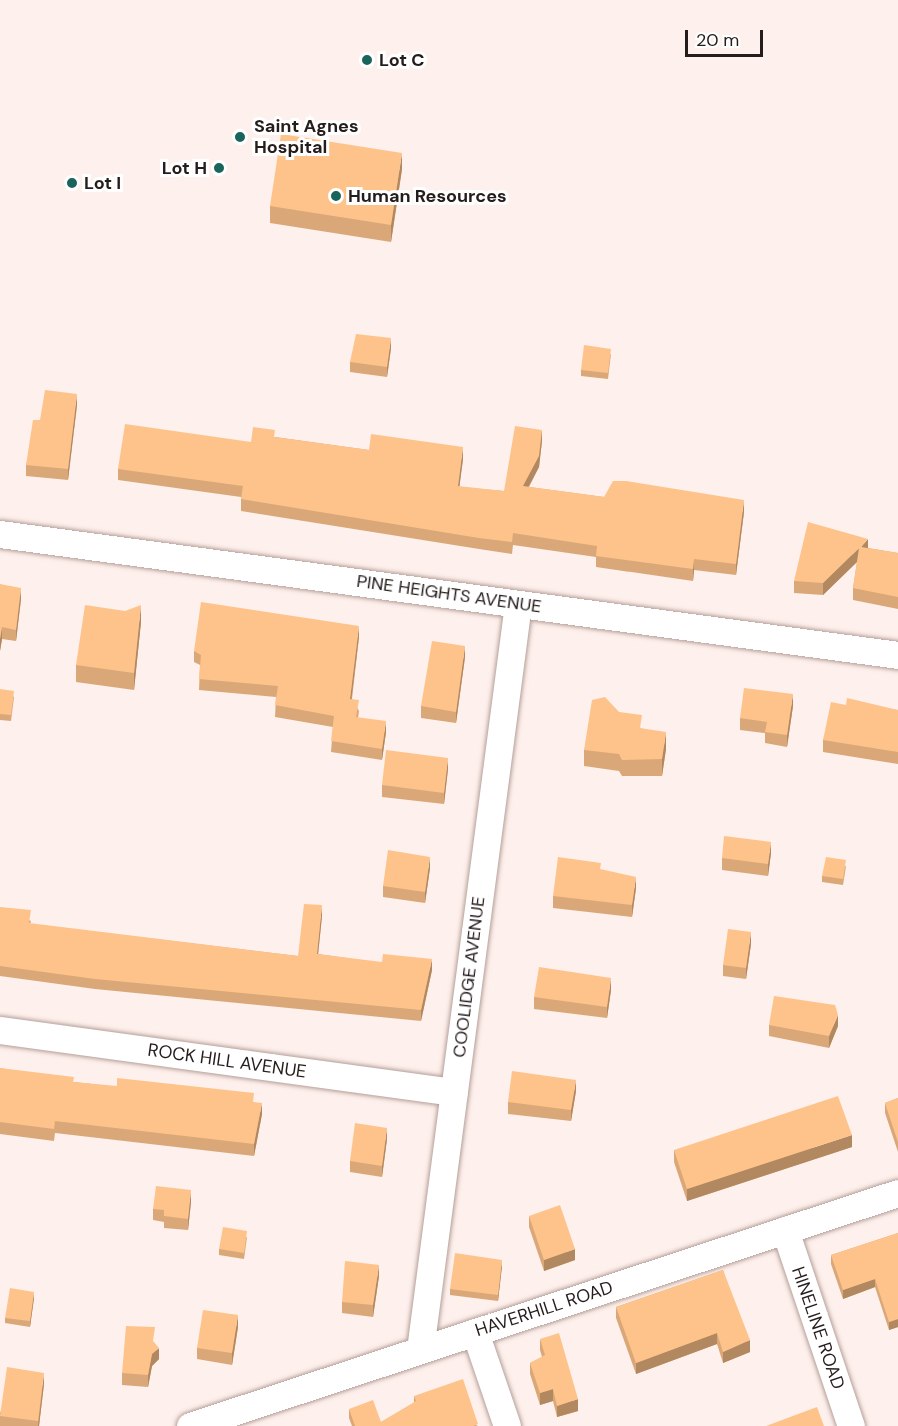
<!DOCTYPE html>
<html>
<head>
<meta charset="utf-8">
<style>
	body { margin:0 }
	#map { position:relative; width:898px; height:1426px; overflow:hidden; background:#fef0ec; font-family:"DM Sans",sans-serif }
	div>[style] { position:absolute }
	.roads { filter:drop-shadow(0 0 2px #b59f99) drop-shadow(0 0 2px #b59f99) }
	.minor>* { height:27px; margin:-13.5px; padding:0 13.5px; transform-origin:13.5px; border-radius:13.5px; background:#fff }
	.wall>* { inset:0; background:#daa878 }
	.shaded-wall>* { inset:0; background:#b28861 }
	.building>* { inset:0; background:#fec38b }
	.dots>* { width:16px; height:16px; translate:-50% -50%; box-sizing:border-box; border:3px solid #fff; border-radius:50% }
	span { translate:-50% -50%; white-space:nowrap; text-align:center; line-height:1.15; -webkit-text-stroke:6px #fff; paint-order:stroke }
	.poi-label { font-size:18px; color:#251d1b; font-weight:700 }
	.left { translate:0 -50%; text-align:left }
	.right { translate:-100% -50%; text-align:right }
	.street-label { font-size:18px; color:#251d1b }
	.scale { position:absolute; left:685px; top:30px; width:78px; height:27px; box-sizing:border-box; border:3px solid #251d1b; border-top:0; padding-left:8px; font-size:18px; line-height:21px; white-space:nowrap; color:#251d1b; -webkit-text-stroke:4px #fff; paint-order:stroke }
</style>
</head>
<body>
<div id="map">
	<div class="roads">
		<div class="minor">
			<div style="left:0;top:534px;width:906px;rotate:7.67deg"></div>
			<div style="left:0;top:1030px;width:458px;rotate:7.8deg"></div>
			<div style="left:785px;top:1230px;width:207px;rotate:71.4deg"></div>
			<div style="left:475px;top:1332px;width:99px;rotate:71.2deg"></div>
			<div style="left:420px;top:1350px;width:752px;rotate:-82.52deg"></div>
			<div style="left:190px;top:1426px;width:745px;rotate:-18.22deg"></div>
		</div>
	</div>
	<div class="wall">
		<div style="clip-path:polygon(402px 169px,391px 242px,270px 223px,270px 206px)"></div>
		<div style="clip-path:polygon(391px 348px,387px 377px,350px 372px,350px 362px)"></div>
		<div style="clip-path:polygon(611px 354px,608px 379px,581px 376px,581px 370px)"></div>
		<div style="clip-path:polygon(77px 405px,68px 480px,26px 476px,26px 465px,40px 420px)"></div>
		<div style="clip-path:polygon(275px 437px,369px 450px,463px 459px,459px 487px,504px 491px,542px 441px,539px 467px,529px 487px,604px 497px,744px 512px,736px 575px,694px 570px,693px 581px,596px 567px,596px 557px,513px 545px,512px 554px,479px 549px,241px 511px,241px 497px,118px 480px,118px 469px)"></div>
		<div style="clip-path:polygon(868px 548px,898px 553px,898px 609px,853px 600px,853px 588px,857px 562px,823px 595px,794px 593px,794px 581px)"></div>
		<div style="clip-path:polygon(0 584px,21px 599px,16px 641px,2px 639px,0 651px)"></div>
		<div style="clip-path:polygon(125px 611px,141px 622px,134px 690px,76px 682px,76px 665px)"></div>
		<div style="clip-path:polygon(359px 637px,352px 699px,359px 711px,358px 718px,386px 732px,382px 760px,331px 752px,333px 727px,275px 717px,276px 697px,199px 690px,200px 665px,194px 662px,194px 651px)"></div>
		<div style="clip-path:polygon(465px 657px,456px 723px,421px 718px,421px 706px)"></div>
		<div style="clip-path:polygon(0 689px,14px 697px,11px 721px,0 720px)"></div>
		<div style="clip-path:polygon(846px 705px,898px 710px,898px 764px,823px 752px,823px 740px)"></div>
		<div style="clip-path:polygon(793px 706px,787px 747px,765px 743px,765px 733px,740px 730px,740px 718px)"></div>
		<div style="clip-path:polygon(619px 712px,642px 729px,666px 749px,662px 776px,622px 776px,619px 771px,584px 766px,584px 750px)"></div>
		<div style="clip-path:polygon(448px 769px,444px 804px,382px 797px,382px 785px)"></div>
		<div style="clip-path:polygon(771px 853px,768px 876px,722px 870px,722px 858px)"></div>
		<div style="clip-path:polygon(846px 866px,843px 885px,822px 882px,822px 876px)"></div>
		<div style="clip-path:polygon(430px 868px,425px 903px,383px 897px,383px 886px)"></div>
		<div style="clip-path:polygon(636px 888px,632px 917px,553px 908px,553px 896px)"></div>
		<div style="clip-path:polygon(0 907px,31px 921px,30px 924px,298px 956px,322px 916px,318px 954px,432px 970px,421px 1021px,95px 989px,0 976px)"></div>
		<div style="clip-path:polygon(751px 944px,746px 979px,723px 976px,723px 965px)"></div>
		<div style="clip-path:polygon(611px 990px,607px 1018px,534px 1009px,534px 997px)"></div>
		<div style="clip-path:polygon(769px 1025px,838px 1026px,829px 1048px,769px 1036px)"></div>
		<div style="clip-path:polygon(0 1068px,74px 1082px,254px 1102px,262px 1114px,254px 1156px,55px 1133px,54px 1141px,0 1134px)"></div>
		<div style="clip-path:polygon(576px 1091px,571px 1121px,508px 1114px,508px 1102px)"></div>
		<div style="clip-path:polygon(898px 1098px,898px 1152px,885px 1113px,885px 1103px)"></div>
		<div style="clip-path:polygon(387px 1139px,382px 1177px,350px 1172px,350px 1161px)"></div>
		<div style="clip-path:polygon(852px 1147px,687px 1201px,674px 1162px,674px 1150px)"></div>
		<div style="clip-path:polygon(191px 1202px,188px 1230px,164px 1228px,164px 1222px,153px 1220px,153px 1209px)"></div>
		<div style="clip-path:polygon(529px 1216px,575px 1260px,544px 1271px,529px 1227px)"></div>
		<div style="clip-path:polygon(898px 1233px,898px 1327px,889px 1330px,875px 1287px,843px 1299px,831px 1264px,831px 1255px)"></div>
		<div style="clip-path:polygon(247px 1237px,244px 1259px,219px 1255px,219px 1249px)"></div>
		<div style="clip-path:polygon(502px 1266px,498px 1301px,450px 1295px,450px 1289px)"></div>
		<div style="clip-path:polygon(723px 1270px,750px 1352px,723px 1363px,717px 1344px,636px 1374px,616px 1318px,616px 1307px)"></div>
		<div style="clip-path:polygon(379px 1276px,373px 1317px,342px 1313px,342px 1302px)"></div>
		<div style="clip-path:polygon(34px 1298px,30px 1327px,5px 1323px,5px 1318px)"></div>
		<div style="clip-path:polygon(238px 1327px,232px 1365px,197px 1359px,197px 1348px)"></div>
		<div style="clip-path:polygon(540px 1339px,578px 1411px,557px 1417px,553px 1401px,540px 1405px,530px 1374px,530px 1363px,542px 1357px,540px 1350px)"></div>
		<div style="clip-path:polygon(154px 1342px,159px 1359px,152px 1366px,148px 1387px,122px 1385px,122px 1373px)"></div>
		<div style="clip-path:polygon(44px 1384px,39px 1426px,0 1426px,0 1412px)"></div>
		<div style="clip-path:polygon(414px 1396px,478px 1426px,352px 1426px,349px 1418px,349px 1409px,381px 1422px,414px 1403px)"></div>
	</div>
	<div class="shaded-wall">
		<div style="clip-path:polygon(402px 153px,402px 169px,391px 242px,391px 225px)"></div>
		<div style="clip-path:polygon(391px 338px,391px 348px,387px 377px,387px 367px)"></div>
		<div style="clip-path:polygon(77px 394px,77px 405px,68px 480px,68px 469px)"></div>
		<div style="clip-path:polygon(542px 430px,542px 441px,539px 467px,523px 497px,523px 486px)"></div>
		<div style="clip-path:polygon(463px 447px,463px 459px,458px 498px,458px 486px)"></div>
		<div style="clip-path:polygon(744px 500px,744px 512px,736px 575px,736px 564px)"></div>
		<div style="clip-path:polygon(868px 539px,868px 551px,861px 547px)"></div>
		<div style="clip-path:polygon(859px 548px,859px 560px,823px 595px,823px 583px)"></div>
		<div style="clip-path:polygon(694px 559px,694px 570px,693px 581px,693px 569px)"></div>
		<div style="clip-path:polygon(21px 588px,21px 599px,16px 641px,16px 630px)"></div>
		<div style="clip-path:polygon(141px 605px,141px 622px,134px 690px,134px 673px)"></div>
		<div style="clip-path:polygon(359px 626px,359px 637px,350px 710px,350px 699px)"></div>
		<div style="clip-path:polygon(2px 627px,2px 639px,0 651px,0 639px)"></div>
		<div style="clip-path:polygon(465px 646px,465px 657px,456px 723px,456px 712px)"></div>
		<div style="clip-path:polygon(793px 694px,793px 706px,787px 747px,787px 735px)"></div>
		<div style="clip-path:polygon(386px 721px,386px 732px,382px 760px,382px 749px)"></div>
		<div style="clip-path:polygon(666px 732px,666px 749px,662px 776px,662px 759px)"></div>
		<div style="clip-path:polygon(448px 758px,448px 769px,444px 804px,444px 793px)"></div>
		<div style="clip-path:polygon(771px 842px,771px 853px,768px 876px,768px 864px)"></div>
		<div style="clip-path:polygon(430px 857px,430px 868px,425px 903px,425px 892px)"></div>
		<div style="clip-path:polygon(636px 877px,636px 888px,632px 917px,632px 905px)"></div>
		<div style="clip-path:polygon(322px 905px,322px 916px,317px 965px,317px 954px)"></div>
		<div style="clip-path:polygon(751px 932px,751px 944px,746px 979px,746px 968px)"></div>
		<div style="clip-path:polygon(432px 959px,432px 970px,421px 1021px,421px 1010px)"></div>
		<div style="clip-path:polygon(611px 978px,611px 990px,607px 1018px,607px 1007px)"></div>
		<div style="clip-path:polygon(838px 1015px,838px 1026px,829px 1048px,829px 1036px)"></div>
		<div style="clip-path:polygon(576px 1080px,576px 1091px,571px 1121px,571px 1110px)"></div>
		<div style="clip-path:polygon(262px 1103px,262px 1114px,254px 1156px,254px 1144px)"></div>
		<div style="clip-path:polygon(387px 1128px,387px 1139px,382px 1177px,382px 1166px)"></div>
		<div style="clip-path:polygon(852px 1135px,852px 1147px,687px 1201px,687px 1189px)"></div>
		<div style="clip-path:polygon(191px 1190px,191px 1202px,188px 1230px,188px 1219px)"></div>
		<div style="clip-path:polygon(575px 1249px,575px 1260px,544px 1271px,544px 1260px)"></div>
		<div style="clip-path:polygon(502px 1260px,502px 1266px,498px 1301px,498px 1295px)"></div>
		<div style="clip-path:polygon(379px 1265px,379px 1276px,373px 1317px,373px 1305px)"></div>
		<div style="clip-path:polygon(875px 1279px,875px 1287px,843px 1299px,843px 1290px)"></div>
		<div style="clip-path:polygon(34px 1292px,34px 1298px,30px 1327px,30px 1321px)"></div>
		<div style="clip-path:polygon(238px 1315px,238px 1327px,232px 1365px,232px 1353px)"></div>
		<div style="clip-path:polygon(898px 1319px,898px 1327px,889px 1330px,889px 1322px)"></div>
		<div style="clip-path:polygon(717px 1333px,717px 1344px,636px 1374px,636px 1363px)"></div>
		<div style="clip-path:polygon(750px 1340px,750px 1352px,723px 1363px,723px 1352px)"></div>
		<div style="clip-path:polygon(159px 1348px,159px 1359px,152px 1366px,148px 1387px,148px 1375px,152px 1354px)"></div>
		<div style="clip-path:polygon(44px 1373px,44px 1384px,39px 1426px,38px 1426px)"></div>
		<div style="clip-path:polygon(553px 1389px,553px 1401px,540px 1405px,540px 1393px)"></div>
		<div style="clip-path:polygon(578px 1399px,578px 1411px,557px 1417px,557px 1406px)"></div>
	</div>
	<div class="building">
		<div style="clip-path:polygon(281px 134px,402px 153px,391px 225px,270px 206px)"></div>
		<div style="clip-path:polygon(356px 334px,391px 338px,387px 367px,350px 362px)"></div>
		<div style="clip-path:polygon(584px 345px,611px 349px,608px 373px,581px 370px)"></div>
		<div style="clip-path:polygon(45px 390px,77px 394px,68px 469px,26px 465px,33px 420px,40px 420px)"></div>
		<div style="clip-path:polygon(125px 424px,251px 442px,253px 427px,275px 430px,274px 437px,369px 450px,371px 434px,463px 447px,458px 486px,504px 491px,515px 426px,542px 430px,539px 456px,523px 486px,604px 497px,613px 481px,626px 481px,744px 500px,736px 564px,694px 559px,693px 569px,596px 556px,597px 546px,513px 533px,512px 542px,479px 538px,241px 499px,243px 486px,118px 469px)"></div>
		<div style="clip-path:polygon(808px 522px,868px 539px,861px 547px,898px 553px,898px 597px,853px 588px,859px 548px,823px 583px,794px 581px)"></div>
		<div style="clip-path:polygon(0 584px,21px 588px,16px 630px,2px 627px,0 639px)"></div>
		<div style="clip-path:polygon(201px 602px,359px 626px,350px 699px,359px 700px,356px 717px,386px 721px,382px 749px,331px 741px,334px 716px,275px 705px,278px 686px,199px 679px,201px 655px,194px 651px)"></div>
		<div style="clip-path:polygon(85px 605px,125px 611px,141px 605px,134px 673px,76px 665px)"></div>
		<div style="clip-path:polygon(432px 641px,465px 646px,456px 712px,421px 706px)"></div>
		<div style="clip-path:polygon(744px 688px,793px 694px,787px 735px,765px 732px,767px 722px,740px 718px)"></div>
		<div style="clip-path:polygon(0 689px,14px 691px,11px 715px,0 714px)"></div>
		<div style="clip-path:polygon(605px 697px,619px 712px,642px 715px,640px 728px,666px 732px,662px 759px,622px 760px,619px 754px,584px 750px,592px 700px)"></div>
		<div style="clip-path:polygon(847px 698px,898px 710px,898px 752px,823px 740px,831px 702px,846px 705px)"></div>
		<div style="clip-path:polygon(386px 750px,448px 758px,444px 793px,382px 785px)"></div>
		<div style="clip-path:polygon(724px 836px,771px 842px,768px 864px,722px 858px)"></div>
		<div style="clip-path:polygon(388px 850px,430px 857px,425px 892px,383px 886px)"></div>
		<div style="clip-path:polygon(558px 857px,601px 863px,600px 869px,636px 877px,632px 905px,553px 896px)"></div>
		<div style="clip-path:polygon(826px 857px,846px 860px,843px 879px,822px 876px)"></div>
		<div style="clip-path:polygon(304px 904px,322px 905px,317px 954px,382px 962px,383px 954px,432px 959px,421px 1010px,95px 979px,0 966px,0 907px,31px 910px,29px 923px,298px 956px)"></div>
		<div style="clip-path:polygon(728px 929px,751px 932px,746px 968px,723px 965px)"></div>
		<div style="clip-path:polygon(539px 967px,611px 978px,607px 1007px,534px 997px)"></div>
		<div style="clip-path:polygon(774px 996px,835px 1005px,838px 1015px,829px 1036px,769px 1025px)"></div>
		<div style="clip-path:polygon(0 1068px,74px 1077px,73px 1082px,117px 1086px,117px 1078px,254px 1093px,253px 1102px,262px 1103px,254px 1144px,55px 1121px,54px 1129px,0 1122px)"></div>
		<div style="clip-path:polygon(512px 1071px,576px 1080px,571px 1110px,508px 1102px)"></div>
		<div style="clip-path:polygon(838px 1096px,852px 1135px,687px 1189px,674px 1150px)"></div>
		<div style="clip-path:polygon(898px 1098px,898px 1142px,885px 1103px)"></div>
		<div style="clip-path:polygon(355px 1123px,387px 1128px,382px 1166px,350px 1161px)"></div>
		<div style="clip-path:polygon(156px 1186px,191px 1190px,188px 1219px,164px 1216px,164px 1210px,153px 1209px)"></div>
		<div style="clip-path:polygon(560px 1205px,575px 1249px,544px 1260px,529px 1216px)"></div>
		<div style="clip-path:polygon(223px 1227px,247px 1231px,244px 1253px,219px 1249px)"></div>
		<div style="clip-path:polygon(898px 1233px,898px 1319px,889px 1322px,875px 1279px,843px 1290px,831px 1255px)"></div>
		<div style="clip-path:polygon(455px 1253px,502px 1260px,498px 1295px,450px 1289px)"></div>
		<div style="clip-path:polygon(345px 1261px,379px 1265px,373px 1305px,342px 1302px)"></div>
		<div style="clip-path:polygon(723px 1270px,750px 1340px,723px 1352px,717px 1333px,636px 1363px,616px 1307px)"></div>
		<div style="clip-path:polygon(10px 1288px,34px 1292px,30px 1321px,5px 1318px)"></div>
		<div style="clip-path:polygon(203px 1310px,238px 1315px,232px 1353px,197px 1348px)"></div>
		<div style="clip-path:polygon(126px 1326px,155px 1327px,153px 1341px,159px 1348px,152px 1354px,148px 1375px,122px 1373px)"></div>
		<div style="clip-path:polygon(559px 1333px,578px 1399px,557px 1406px,553px 1389px,540px 1393px,530px 1363px,545px 1355px,540px 1339px)"></div>
		<div style="clip-path:polygon(7px 1367px,44px 1373px,38px 1421px,0 1416px)"></div>
		<div style="clip-path:polygon(463px 1379px,478px 1424px,473px 1426px,355px 1426px,349px 1409px,373px 1400px,381px 1422px,416px 1401px,414px 1396px)"></div>
		<div style="clip-path:polygon(817px 1407px,824px 1426px,766px 1426px)"></div>
	</div>
	<div class="dots">
		<div style="left:367px;top:60px;background:#1a645b"></div>
		<div style="left:240px;top:137px;background:#1a645b"></div>
		<div style="left:219px;top:168px;background:#1a645b"></div>
		<div style="left:72px;top:183px;background:#1a645b"></div>
		<div style="left:336px;top:196px;background:#1a645b"></div>
	</div>
	<div class="poi-label">
		<span class="left" style="left:379px;top:60px">Lot C</span>
		<span class="left" style="left:254px;top:137px">Saint Agnes<br>Hospital</span>
		<span class="right" style="left:207px;top:168px">Lot H</span>
		<span class="left" style="left:84px;top:183px">Lot I</span>
		<span class="left" style="left:348px;top:196px">Human Resources</span>
	</div>
	<div class="street-label">
		<span style="left:449px;top:594px;rotate:8deg">PINE HEIGHTS AVENUE</span>
		<span style="left:469px;top:977px;rotate:-83deg">COOLIDGE AVENUE</span>
		<span style="left:227px;top:1061px;rotate:8deg">ROCK HILL AVENUE</span>
		<span style="left:544px;top:1309px;rotate:-18deg">HAVERHILL ROAD</span>
		<span style="left:818px;top:1328px;rotate:71deg">HINELINE ROAD</span>
	</div>
	<div class="scale">20 m</div>
</div>
</body>
</html>
